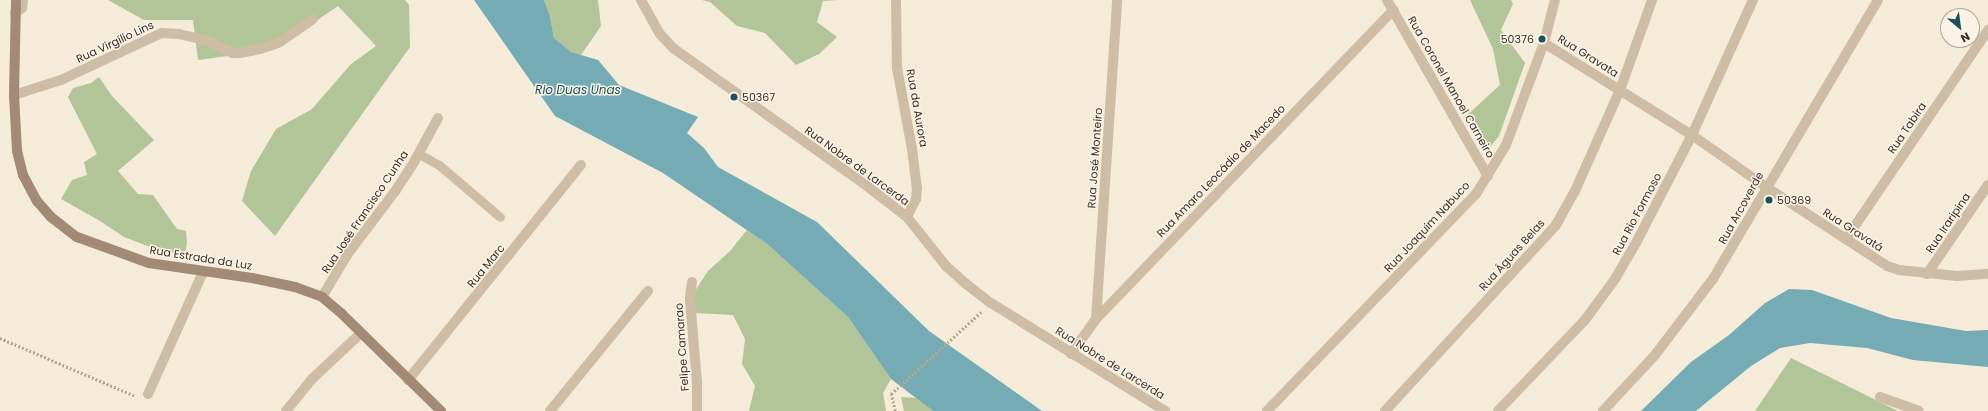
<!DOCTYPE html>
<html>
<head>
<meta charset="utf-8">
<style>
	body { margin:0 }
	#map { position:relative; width:1988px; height:411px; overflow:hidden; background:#f4ebd9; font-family:Poppins,sans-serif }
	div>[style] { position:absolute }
	.green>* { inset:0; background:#b1c598 }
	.water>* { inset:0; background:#75abb5 }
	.path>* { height:2.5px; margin-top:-1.25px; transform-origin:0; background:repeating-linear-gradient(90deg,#baa68e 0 2px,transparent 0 4px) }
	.service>* { height:9px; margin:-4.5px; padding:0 4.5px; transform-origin:4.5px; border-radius:4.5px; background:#cebca4 }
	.minor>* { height:10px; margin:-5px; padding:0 5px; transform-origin:5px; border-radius:5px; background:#cebca4 }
	.secondary>* { height:10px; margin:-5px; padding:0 5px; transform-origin:5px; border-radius:5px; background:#a28a75 }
	.dots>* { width:11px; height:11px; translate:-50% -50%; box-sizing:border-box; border:2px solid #fbf4e6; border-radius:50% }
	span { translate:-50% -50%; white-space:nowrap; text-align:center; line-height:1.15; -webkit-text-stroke:3px #fbf4e6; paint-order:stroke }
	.poi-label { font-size:11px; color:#382e26 }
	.right { translate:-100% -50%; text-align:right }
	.left { translate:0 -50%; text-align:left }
	.street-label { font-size:11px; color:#382e26 }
	.water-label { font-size:12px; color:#17525e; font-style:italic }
	.north { position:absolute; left:1940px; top:8px; width:40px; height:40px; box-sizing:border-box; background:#fbf4e6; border:1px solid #ada599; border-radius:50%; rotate:151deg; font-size:11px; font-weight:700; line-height:16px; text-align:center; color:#382e26 }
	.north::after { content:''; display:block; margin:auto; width:14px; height:18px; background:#17525e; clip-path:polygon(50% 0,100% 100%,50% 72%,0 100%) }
</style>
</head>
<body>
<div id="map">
	<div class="green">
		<div style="clip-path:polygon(108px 0,405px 0,409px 5px,410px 47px,275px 236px,242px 201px,251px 171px,276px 129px,312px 109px,351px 64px,376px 46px,338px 6px,274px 50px,198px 60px,193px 20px,144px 20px)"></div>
		<div style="clip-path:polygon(544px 0,598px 0,601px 26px,581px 55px,571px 52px,554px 38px,550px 16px)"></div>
		<div style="clip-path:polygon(702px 0,838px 0,823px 1px,817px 22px,837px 37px,819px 54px,796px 65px,765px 33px,737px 26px,710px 2px)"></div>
		<div style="clip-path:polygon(1470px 0,1511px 0,1513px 4px,1501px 30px,1525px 63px,1499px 136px,1489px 148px,1467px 115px,1500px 85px,1493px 49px)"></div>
		<div style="clip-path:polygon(99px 77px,112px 96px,154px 140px,118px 171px,138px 194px,153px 195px,177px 229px,186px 231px,187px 243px,185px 255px,153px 248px,124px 237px,100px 221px,61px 199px,72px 180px,87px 175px,84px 162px,97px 154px,68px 97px,73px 88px,91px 83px)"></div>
		<div style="clip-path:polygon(747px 230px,766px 243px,848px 317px,891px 379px,883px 393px,886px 411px,749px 411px,755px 386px,742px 364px,745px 339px,733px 315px,695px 313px,695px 291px,708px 271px,730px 251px)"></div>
		<div style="clip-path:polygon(1791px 358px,1898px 411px,1755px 411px)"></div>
		<div style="clip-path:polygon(901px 397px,916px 398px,933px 411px,904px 411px)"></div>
	</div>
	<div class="water">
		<div style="clip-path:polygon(474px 0,544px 0,550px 16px,554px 38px,571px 52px,598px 60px,619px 85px,698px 117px,687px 133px,704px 148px,718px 167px,817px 222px,929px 331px,1042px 411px,933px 411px,891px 379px,848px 317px,766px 243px,663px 173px,555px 116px)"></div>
		<div style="clip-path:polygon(1789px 289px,1812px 290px,1891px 318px,1966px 331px,1988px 330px,1988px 367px,1913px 360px,1867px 348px,1810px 343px,1780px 348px,1751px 366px,1696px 411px,1641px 411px,1691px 362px,1729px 335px,1765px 303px)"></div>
	</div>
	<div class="path">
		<div style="left:0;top:338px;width:147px;rotate:23.2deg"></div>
		<div style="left:895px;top:411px;width:17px;rotate:-103deg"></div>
		<div style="left:891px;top:394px;width:122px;rotate:-42.3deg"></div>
	</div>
	<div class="service">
		<div style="left:419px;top:154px;width:23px;rotate:29deg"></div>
		<div style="left:439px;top:165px;width:80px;rotate:40.4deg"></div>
	</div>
	<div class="minor">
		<div style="left:641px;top:0;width:39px;rotate:61deg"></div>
		<div style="left:660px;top:34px;width:19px;rotate:47deg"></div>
		<div style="left:673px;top:48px;width:238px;rotate:35.4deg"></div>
		<div style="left:867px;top:186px;width:51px;rotate:37.8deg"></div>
		<div style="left:907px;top:217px;width:63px;rotate:51.5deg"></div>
		<div style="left:946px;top:266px;width:25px;rotate:42deg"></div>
		<div style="left:965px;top:283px;width:33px;rotate:38deg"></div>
		<div style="left:991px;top:303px;width:205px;rotate:31.8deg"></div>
		<div style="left:896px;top:0;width:68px;rotate:89.2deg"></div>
		<div style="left:897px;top:68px;width:82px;rotate:79.5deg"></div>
		<div style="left:912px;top:149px;width:39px;rotate:83deg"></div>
		<div style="left:917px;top:188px;width:11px;rotate:95deg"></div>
		<div style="left:916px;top:199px;width:20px;rotate:117deg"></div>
		<div style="left:1387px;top:0;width:203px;rotate:60.2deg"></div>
		<div style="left:15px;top:13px;width:9px;rotate:-36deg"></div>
		<div style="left:22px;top:8px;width:8px;rotate:-83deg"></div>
		<div style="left:1544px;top:43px;width:174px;rotate:31.9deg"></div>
		<div style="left:1692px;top:135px;width:90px;rotate:35.1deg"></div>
		<div style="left:1766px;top:187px;width:145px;rotate:33.1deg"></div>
		<div style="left:1887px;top:266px;width:13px;rotate:18deg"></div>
		<div style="left:1899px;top:270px;width:58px;rotate:5.9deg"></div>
		<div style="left:1957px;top:276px;width:31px;rotate:-4deg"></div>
		<div style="left:14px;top:95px;width:49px;rotate:-17.7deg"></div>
		<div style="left:61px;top:80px;width:111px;rotate:-25deg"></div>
		<div style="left:162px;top:33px;width:17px;rotate:3deg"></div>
		<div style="left:179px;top:34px;width:28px;rotate:13deg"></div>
		<div style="left:206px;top:40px;width:30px;rotate:26deg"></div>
		<div style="left:233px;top:53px;width:7px"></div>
		<div style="left:240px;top:53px;width:20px;rotate:-11deg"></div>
		<div style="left:260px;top:49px;width:21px;rotate:-19deg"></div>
		<div style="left:280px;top:42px;width:40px;rotate:-34.9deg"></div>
		<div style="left:1846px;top:239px;width:253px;rotate:-55.8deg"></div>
		<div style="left:1927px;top:274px;width:108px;rotate:-55.6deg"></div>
		<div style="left:692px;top:282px;width:17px;rotate:97deg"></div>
		<div style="left:690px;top:299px;width:83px;rotate:85.2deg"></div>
		<div style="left:697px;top:382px;width:29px;rotate:90deg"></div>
		<div style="left:322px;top:297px;width:49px;rotate:-59.2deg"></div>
		<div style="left:347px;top:255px;width:81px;rotate:-53deg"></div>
		<div style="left:396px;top:190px;width:33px;rotate:-57deg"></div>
		<div style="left:414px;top:162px;width:50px;rotate:-61.4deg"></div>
		<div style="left:1096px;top:319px;width:320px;rotate:-86.2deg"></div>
		<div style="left:1071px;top:354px;width:43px;rotate:-54.5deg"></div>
		<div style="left:1096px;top:319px;width:429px;rotate:-46.1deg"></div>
		<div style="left:408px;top:380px;width:276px;rotate:-51.2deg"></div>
		<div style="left:148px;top:394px;width:134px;rotate:-65.7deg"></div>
		<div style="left:1880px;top:397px;width:41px;rotate:19.7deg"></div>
		<div style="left:286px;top:411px;width:41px;rotate:-50.9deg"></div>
		<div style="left:312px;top:379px;width:67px;rotate:-43.2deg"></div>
		<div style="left:550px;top:411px;width:155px;rotate:-50.8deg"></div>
		<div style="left:1267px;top:411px;width:301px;rotate:-46.1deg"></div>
		<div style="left:1476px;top:194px;width:57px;rotate:-58.5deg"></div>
		<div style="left:1506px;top:145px;width:109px;rotate:-69.6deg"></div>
		<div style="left:1544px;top:43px;width:44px;rotate:-75.7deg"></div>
		<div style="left:1385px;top:411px;width:253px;rotate:-47.4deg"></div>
		<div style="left:1556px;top:225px;width:39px;rotate:-61deg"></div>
		<div style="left:1575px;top:191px;width:111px;rotate:-66deg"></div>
		<div style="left:1620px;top:90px;width:96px;rotate:-70.4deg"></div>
		<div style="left:1498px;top:411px;width:126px;rotate:-46.3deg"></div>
		<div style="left:1585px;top:320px;width:51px;rotate:-53.8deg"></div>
		<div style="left:1615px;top:279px;width:44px;rotate:-59.9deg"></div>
		<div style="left:1637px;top:241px;width:119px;rotate:-62.6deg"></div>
		<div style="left:1692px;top:135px;width:148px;rotate:-65.7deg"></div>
		<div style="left:1603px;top:411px;width:76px;rotate:-47.1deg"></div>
		<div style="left:1655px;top:355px;width:96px;rotate:-52.7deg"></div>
		<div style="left:1713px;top:279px;width:324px;rotate:-59.4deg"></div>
	</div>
	<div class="secondary">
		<div style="left:16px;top:0;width:95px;rotate:91.2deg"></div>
		<div style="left:14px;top:95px;width:56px;rotate:86.9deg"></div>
		<div style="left:17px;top:151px;width:25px;rotate:76deg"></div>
		<div style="left:23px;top:175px;width:30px;rotate:62deg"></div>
		<div style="left:37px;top:201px;width:21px;rotate:49deg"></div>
		<div style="left:51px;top:217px;width:33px;rotate:38deg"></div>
		<div style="left:77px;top:237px;width:77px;rotate:19.9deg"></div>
		<div style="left:149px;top:263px;width:104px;rotate:8.3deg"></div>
		<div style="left:252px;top:278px;width:44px;rotate:11.8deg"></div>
		<div style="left:295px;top:287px;width:29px;rotate:20deg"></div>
		<div style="left:322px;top:297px;width:26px;rotate:40deg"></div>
		<div style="left:342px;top:314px;width:139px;rotate:44.4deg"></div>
	</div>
	<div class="dots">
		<div style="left:1542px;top:39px;background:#17525e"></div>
		<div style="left:734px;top:97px;background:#17525e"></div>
		<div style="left:1769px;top:200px;background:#17525e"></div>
	</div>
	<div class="poi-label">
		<span class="right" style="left:1534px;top:39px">50376</span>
		<span class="left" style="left:742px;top:97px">50367</span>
		<span class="left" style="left:1777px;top:200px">50369</span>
	</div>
	<div class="street-label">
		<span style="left:115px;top:42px;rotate:-25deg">Rua Virgílio Lins</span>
		<span style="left:1588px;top:56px;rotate:32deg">Rua Gravata</span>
		<span style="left:1451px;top:87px;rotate:60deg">Rua Coronel Manoel Carneiro</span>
		<span style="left:917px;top:108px;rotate:80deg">Rua da Aurora</span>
		<span style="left:1907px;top:128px;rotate:-56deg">Rua Tabira</span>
		<span style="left:1095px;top:158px;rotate:-86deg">Rua José Monteiro</span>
		<span style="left:857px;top:166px;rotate:36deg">Rua Nobre de Larcerda</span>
		<span style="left:1221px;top:171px;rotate:-46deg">Rua Amaro Leocádio de Macedo</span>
		<span style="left:1741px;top:208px;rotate:-61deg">Rua Arcoverde</span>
		<span style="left:365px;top:212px;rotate:-56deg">Rua José Francisco Cunha</span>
		<span style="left:1637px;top:214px;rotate:-62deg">Rua Rio Formoso</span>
		<span style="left:1948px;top:223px;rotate:-56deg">Rua Iraripina</span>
		<span style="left:1427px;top:227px;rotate:-47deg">Rua Joaquim Nabuco</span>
		<span style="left:1853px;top:230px;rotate:33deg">Rua Gravatá</span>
		<span style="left:1512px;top:255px;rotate:-48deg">Rua Águas Belas</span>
		<span style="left:201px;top:258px;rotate:9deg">Rua Estrada da Luz</span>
		<span style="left:486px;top:266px;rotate:-51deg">Rua Marc</span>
		<span style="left:682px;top:347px;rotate:-94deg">Felipe Camarao</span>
		<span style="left:1110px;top:363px;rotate:32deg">Rua Nobre de Larcerda</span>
	</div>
	<div class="water-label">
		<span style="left:578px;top:90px">Rio Duas Unas</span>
	</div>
	<div class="north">N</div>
</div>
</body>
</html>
